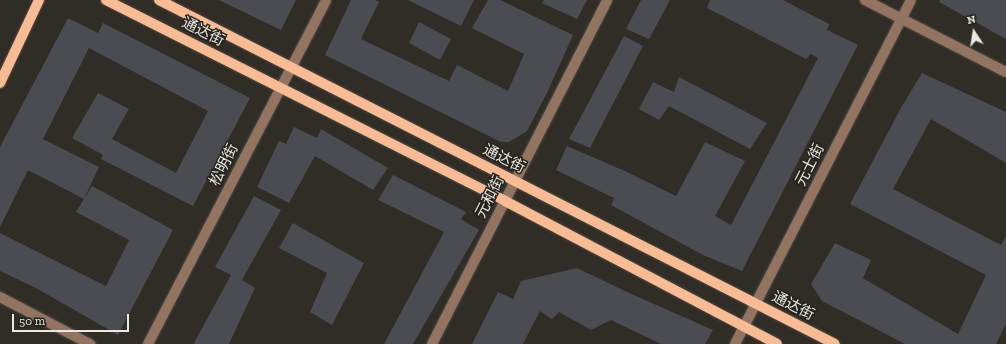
<!DOCTYPE html>
<html>
<head>
<meta charset="utf-8">
<style>
	body { margin:0 }
	#map { position:relative; width:1006px; height:344px; overflow:hidden; background:#2f2d26; font-family:"Zilla Slab","Noto Sans SC",serif }
	div>[style] { position:absolute }
	.building>* { inset:0; background:#4b4b52 }
	.roads { filter:drop-shadow(0 0 1px #4d4b44) drop-shadow(0 0 1px #4d4b44) }
	.minor>* { height:10px; margin:-5px; padding:0 5px; transform-origin:5px; border-radius:5px; background:#927461 }
	.major>* { height:10px; margin:-5px; padding:0 5px; transform-origin:5px; border-radius:5px; background:#f8bb93 }
	span { translate:-50% -50%; white-space:nowrap; text-align:center; line-height:1.15; -webkit-text-stroke:3px #25231c; paint-order:stroke }
	.street-label { font-size:15px; color:#e9e8e3 }
	.north { position:absolute; left:954px; top:12px; width:40px; height:40px; -webkit-text-stroke:3px #25231c; paint-order:stroke; rotate:348deg; font-size:11px; font-weight:700; line-height:16px; text-align:center; color:#e9e8e3 }
	.north::after { content:''; display:block; margin:auto; width:14px; height:18px; background:#e9e8e3; clip-path:polygon(50% 0,100% 100%,50% 72%,0 100%) }
	.scale { position:absolute; left:12px; top:314px; width:117px; height:18px; box-sizing:border-box; border:2px solid #e9e8e3; border-top:0; padding-left:5px; font-size:12px; line-height:14px; white-space:nowrap; color:#e9e8e3; -webkit-text-stroke:3px #25231c; paint-order:stroke }
</style>
</head>
<body>
<div id="map">
	<div class="building">
		<div style="clip-path:polygon(219px 0,296px 0,281px 30px)"></div>
		<div style="clip-path:polygon(351px 0,375px 0,379px 2px,361px 39px,449px 81px,457px 65px,508px 91px,524px 54px,472px 28px,488px 0,500px 0,573px 35px,548px 91px,527px 131px,509px 142px,501px 142px,325px 55px)"></div>
		<div style="clip-path:polygon(408px 0,474px 0,461px 26px)"></div>
		<div style="clip-path:polygon(544px 0,587px 0,577px 19px,542px 3px)"></div>
		<div style="clip-path:polygon(641px 0,670px 0,649px 39px,626px 29px)"></div>
		<div style="clip-path:polygon(710px 0,783px 0,829px 24px,827px 30px,858px 45px,742px 271px,703px 255px,611px 205px,614px 198px,556px 170px,567px 146px,627px 172px,676px 196px,705px 142px,745px 161px,715px 216px,731px 225px,818px 58px,811px 54px,806px 59px,707px 8px)"></div>
		<div style="clip-path:polygon(940px 0,1006px 0,1006px 39px,939px 2px)"></div>
		<div style="clip-path:polygon(68px 18px,98px 33px,103px 23px,250px 98px,193px 206px,101px 159px,103px 155px,72px 138px,98px 93px,129px 109px,112px 139px,176px 173px,208px 111px,89px 48px,43px 139px,99px 167px,84px 199px,92px 186px,173px 230px,118px 335px,36px 288px,0 271px,0 233px,106px 286px,129px 240px,76px 212px,84px 199px,28px 170px,0 227px,0 147px)"></div>
		<div style="clip-path:polygon(419px 22px,451px 39px,440px 60px,409px 43px)"></div>
		<div style="clip-path:polygon(624px 36px,643px 46px,590px 148px,569px 139px)"></div>
		<div style="clip-path:polygon(922px 73px,1006px 112px,1006px 163px,931px 119px,893px 189px,1001px 245px,1006px 236px,1006px 324px,996px 344px,905px 344px,822px 301px,811px 284px,835px 243px,871px 260px,863px 278px,958px 334px,986px 275px,850px 204px,902px 106px)"></div>
		<div style="clip-path:polygon(679px 77px,767px 123px,750px 149px,669px 106px,659px 120px,639px 109px,653px 82px,674px 92px)"></div>
		<div style="clip-path:polygon(294px 127px,317px 138px,321px 129px,388px 168px,373px 190px,315px 156px,289px 203px,257px 187px,279px 141px,286px 144px)"></div>
		<div style="clip-path:polygon(393px 175px,466px 212px,461px 219px,479px 230px,413px 344px,384px 344px,444px 232px,378px 200px)"></div>
		<div style="clip-path:polygon(254px 196px,281px 210px,242px 280px,255px 288px,229px 344px,195px 344px,194px 343px,231px 275px,215px 267px)"></div>
		<div style="clip-path:polygon(293px 223px,364px 263px,332px 325px,310px 312px,327px 273px,279px 248px)"></div>
		<div style="clip-path:polygon(577px 268px,627px 292px,713px 330px,705px 344px,661px 344px,611px 320px,591px 330px,559px 312px,552px 319px,540px 311px,523px 344px,472px 344px,498px 292px,513px 299px,521px 281px)"></div>
	</div>
	<div class="roads">
		<div class="minor">
			<div style="left:865px;top:0;width:158px;rotate:27.1deg"></div>
			<div style="left:0;top:297px;width:102px;rotate:27.6deg"></div>
			<div style="left:148px;top:344px;width:387px;rotate:-62.6deg"></div>
			<div style="left:432px;top:344px;width:386px;rotate:-63deg"></div>
			<div style="left:735px;top:344px;width:386px;rotate:-62.9deg"></div>
		</div>
		<div class="major">
			<div style="left:106px;top:0;width:447px;rotate:26.7deg"></div>
			<div style="left:505px;top:201px;width:307px;rotate:27.7deg"></div>
			<div style="left:159px;top:0;width:758px;rotate:26.97deg"></div>
			<div style="left:0;top:83px;width:92px;rotate:-64.8deg"></div>
		</div>
	</div>
	<div class="street-label">
		<span style="left:203px;top:32px;rotate:27deg">通达街</span>
		<span style="left:504px;top:159px;rotate:27deg">通达街</span>
		<span style="left:224px;top:165px;rotate:-63deg">松明街</span>
		<span style="left:810px;top:165px;rotate:-63deg">元士街</span>
		<span style="left:490px;top:197px;rotate:-63deg">元和街</span>
		<span style="left:793px;top:306px;rotate:27deg">通达街</span>
	</div>
	<div class="north">N</div>
	<div class="scale">50 m</div>
</div>
</body>
</html>
